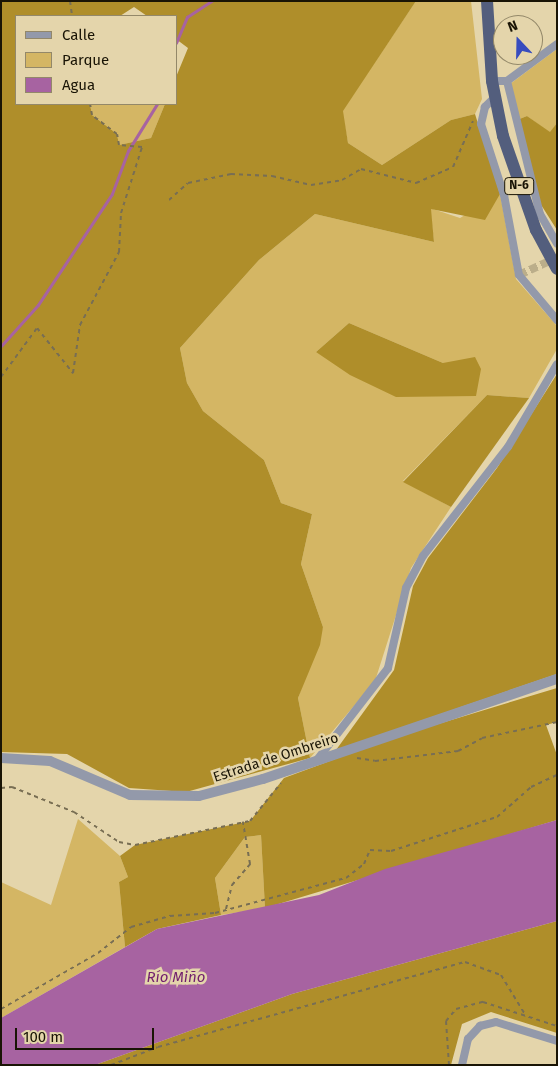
<!DOCTYPE html>
<html>
<head>
<meta charset="utf-8">
<style>
	body { margin:0 }
	#map { position:relative; width:558px; height:1066px; overflow:hidden; background:#e4d5ab; font-family:"Fira Sans",sans-serif }
	div>[style] { position:absolute }
	.green>* { inset:0; background:#d4b664 }
	.forest>* { inset:0; background:#af8e2a }
	.water>* { inset:0; background:#a763a1 }
	.stream>* { height:2.5px; margin:-1.25px; padding:0 1.25px; transform-origin:1.25px; border-radius:1.25px; background:#a763a1 }
	.minor-tunnel>* { height:8px; margin-top:-4px; transform-origin:0; background:repeating-linear-gradient(90deg,#bbae8a 0 8px,transparent 0 12px) }
	.path>* { height:2px; margin-top:-1px; transform-origin:0; background:repeating-linear-gradient(90deg,#786e53 0 4px,transparent 0 8px) }
	.minor>* { height:8px; margin:-4px; padding:0 4px; transform-origin:4px; border-radius:4px; background:#9399aa }
	.tertiary>* { height:10px; margin:-5px; padding:0 5px; transform-origin:5px; border-radius:5px; background:#9399aa }
	.trunk>* { height:12px; margin:-6px; padding:0 6px; transform-origin:6px; border-radius:6px; background:#535e7d }
	span { translate:-50% -50%; white-space:nowrap; text-align:center; line-height:1.15; -webkit-text-stroke:5px #e4d5ab; paint-order:stroke }
	.shield-label span { padding:1px 4px; background:#e4d5ab; border:1px solid; border-radius:4px; -webkit-text-stroke-width:0 }
	.shield-label { font-size:12px; color:#191405; font-weight:700 }
	.street-label { font-size:14px; color:#191405 }
	.water-label { font-size:15px; color:#711e6d; font-style:italic }
	.frame { position:absolute; inset:0; border:2px solid #191405; pointer-events:none }
	.legend { position:absolute; left:15px; top:15px; width:162px; height:90px; box-sizing:border-box; background:#e4d5ab; border:1px solid #938869; margin:0; padding:6px 9px; list-style:none; font-size:15px; color:#191405 }
	.legend li { display:flex; align-items:center; gap:10px; height:25px }
	.legend b { width:25px; border:1px solid #938869 }
	.north { position:absolute; left:493px; top:15px; width:50px; height:50px; box-sizing:border-box; background:#e4d5ab; border:1px solid #938869; border-radius:50%; rotate:339deg; font-size:14px; font-weight:700; line-height:20px; text-align:center; color:#191405 }
	.north::after { content:''; display:block; margin:auto; width:18px; height:22px; background:#374cbe; clip-path:polygon(50% 0,100% 100%,50% 72%,0 100%) }
	.scale { position:absolute; left:15px; top:1028px; width:139px; height:22px; box-sizing:border-box; border:2px solid #191405; border-top:0; padding-left:6px; font-size:15px; line-height:18px; white-space:nowrap; color:#191405; -webkit-text-stroke:4px #e4d5ab; paint-order:stroke }
</style>
</head>
<body>
<div id="map">
	<div class="green">
		<div style="clip-path:polygon(416px 1px,471px 1px,482px 99px,475px 114px,451px 120px,382px 165px,348px 143px,342px 111px)"></div>
		<div style="clip-path:polygon(557px 49px,557px 123px,550px 133px,527px 116px,517px 120px,510px 84px)"></div>
		<div style="clip-path:polygon(90px 104px,165px 104px,151px 138px,119px 145px,117px 134px,92px 115px)"></div>
		<div style="clip-path:polygon(evenodd,500px 194px,516px 279px,557px 326px,557px 349px,529px 398px,487px 395px,403px 481px,451px 507px,411px 568px,375px 681px,310px 758px,298px 698px,323px 627px,301px 564px,312px 514px,281px 503px,264px 460px,203px 411px,187px 383px,180px 348px,259px 260px,315px 214px,434px 242px,430px 208px,460px 218px,500px 194px,349px 323px,443px 363px,316px 352px,349px 323px)"></div>
		<div style="clip-path:polygon(78px 819px,120px 856px,128px 877px,119px 882px,125px 947px,1px 1018px,1px 882px,51px 905px)"></div>
		<div style="clip-path:polygon(261px 835px,265px 908px,221px 915px,215px 878px,245px 837px)"></div>
	</div>
	<div class="forest">
		<div style="clip-path:polygon(evenodd,1px 1px,416px 1px,343px 111px,348px 143px,382px 165px,451px 120px,475px 114px,500px 194px,485px 220px,431px 209px,434px 242px,315px 214px,259px 260px,180px 348px,187px 383px,203px 411px,264px 460px,281px 503px,312px 514px,301px 564px,323px 627px,320px 645px,298px 698px,310px 758px,186px 792px,129px 788px,67px 754px,1px 752px,1px 1px,134px 7px,147px 16px,176px 16px,176px 39px,188px 48px,176px 77px,176px 104px,165px 104px,151px 138px,119px 145px,117px 134px,92px 115px,90px 104px,16px 104px,16px 16px,120px 16px,134px 7px)"></div>
		<div style="clip-path:polygon(527px 116px,550px 132px,557px 123px,557px 230px,538px 200px,517px 120px)"></div>
		<div style="clip-path:polygon(349px 323px,443px 363px,475px 357px,481px 369px,476px 396px,396px 397px,350px 375px,316px 352px)"></div>
		<div style="clip-path:polygon(557px 374px,557px 674px,336px 750px,394px 670px,413px 586px,428px 558px,497px 468px)"></div>
		<div style="clip-path:polygon(487px 395px,529px 398px,451px 507px,403px 482px)"></div>
		<div style="clip-path:polygon(557px 688px,557px 722px,546px 725px,557px 755px,557px 820px,265px 908px,261px 835px,245px 837px,215px 878px,221px 915px,157px 929px,125px 947px,119px 882px,128px 877px,120px 856px,135px 845px,250px 821px,284px 778px,392px 738px)"></div>
		<div style="clip-path:polygon(557px 921px,557px 1033px,491px 1012px,462px 1024px,451px 1065px,95px 1065px,292px 994px)"></div>
	</div>
	<div class="water">
		<div style="clip-path:polygon(557px 820px,557px 921px,292px 994px,95px 1065px,1px 1065px,1px 1018px,157px 929px,319px 895px,385px 869px)"></div>
	</div>
	<div class="stream">
		<div style="left:176px;top:43px;width:28px;rotate:-67deg"></div>
		<div style="left:187px;top:17px;width:30px;rotate:-33deg"></div>
		<div style="left:1px;top:346px;width:55px;rotate:-47.9deg"></div>
		<div style="left:38px;top:305px;width:133px;rotate:-56.3deg"></div>
		<div style="left:112px;top:194px;width:46px;rotate:-69.6deg"></div>
		<div style="left:128px;top:151px;width:55px;rotate:-58.3deg"></div>
	</div>
	<div class="minor-tunnel">
		<div style="left:519px;top:275px;width:41px;rotate:-24.7deg"></div>
	</div>
	<div class="path">
		<div style="left:70px;top:1px;width:15px;rotate:82deg"></div>
		<div style="left:169px;top:200px;width:25px;rotate:-42deg"></div>
		<div style="left:188px;top:183px;width:44px;rotate:-11.8deg"></div>
		<div style="left:231px;top:174px;width:41px;rotate:2.8deg"></div>
		<div style="left:272px;top:176px;width:40px;rotate:13deg"></div>
		<div style="left:311px;top:185px;width:31px;rotate:-9deg"></div>
		<div style="left:342px;top:180px;width:22px;rotate:-30deg"></div>
		<div style="left:361px;top:169px;width:57px;rotate:14.3deg"></div>
		<div style="left:416px;top:183px;width:40px;rotate:-23.4deg"></div>
		<div style="left:453px;top:167px;width:50px;rotate:-66.5deg"></div>
		<div style="left:1px;top:377px;width:61px;rotate:-53.7deg"></div>
		<div style="left:37px;top:328px;width:58px;rotate:51.3deg"></div>
		<div style="left:73px;top:373px;width:49px;rotate:-81.7deg"></div>
		<div style="left:80px;top:325px;width:83px;rotate:-61.9deg"></div>
		<div style="left:119px;top:252px;width:39px;rotate:-87deg"></div>
		<div style="left:121px;top:213px;width:69px;rotate:-72.3deg"></div>
		<div style="left:142px;top:147px;width:23px;rotate:-175deg"></div>
		<div style="left:119px;top:145px;width:11px;rotate:-100deg"></div>
		<div style="left:117px;top:134px;width:31px;rotate:-143deg"></div>
		<div style="left:92px;top:115px;width:11px;rotate:-100deg"></div>
		<div style="left:357px;top:758px;width:18px;rotate:9deg"></div>
		<div style="left:375px;top:761px;width:84px;rotate:-6.9deg"></div>
		<div style="left:458px;top:751px;width:27px;rotate:-28deg"></div>
		<div style="left:482px;top:738px;width:77px;rotate:-12deg"></div>
		<div style="left:1px;top:788px;width:11px;rotate:-5deg"></div>
		<div style="left:12px;top:787px;width:67px;rotate:22deg"></div>
		<div style="left:74px;top:812px;width:54px;rotate:33.7deg"></div>
		<div style="left:119px;top:842px;width:16px;rotate:11deg"></div>
		<div style="left:135px;top:845px;width:117px;rotate:-11.8deg"></div>
		<div style="left:250px;top:821px;width:49px;rotate:-50.8deg"></div>
		<div style="left:226px;top:909px;width:25px;rotate:-76deg"></div>
		<div style="left:232px;top:885px;width:28px;rotate:-49deg"></div>
		<div style="left:250px;top:864px;width:43px;rotate:-99.5deg"></div>
		<div style="left:1px;top:1009px;width:112px;rotate:-30deg"></div>
		<div style="left:98px;top:953px;width:42px;rotate:-38.2deg"></div>
		<div style="left:131px;top:927px;width:41px;rotate:-15.8deg"></div>
		<div style="left:170px;top:916px;width:45px;rotate:-3.8deg"></div>
		<div style="left:215px;top:913px;width:136px;rotate:-15deg"></div>
		<div style="left:346px;top:878px;width:23px;rotate:-38deg"></div>
		<div style="left:364px;top:864px;width:15px;rotate:-67deg"></div>
		<div style="left:370px;top:850px;width:21px;rotate:3deg"></div>
		<div style="left:391px;top:851px;width:111px;rotate:-17.8deg"></div>
		<div style="left:497px;top:817px;width:45px;rotate:-41.4deg"></div>
		<div style="left:531px;top:787px;width:29px;rotate:-25deg"></div>
		<div style="left:111px;top:1065px;width:50px;rotate:-21deg"></div>
		<div style="left:158px;top:1047px;width:319px;rotate:-15.5deg"></div>
		<div style="left:465px;top:962px;width:38px;rotate:20deg"></div>
		<div style="left:501px;top:975px;width:48px;rotate:58.6deg"></div>
		<div style="left:449px;top:1065px;width:44px;rotate:-93.9deg"></div>
		<div style="left:446px;top:1021px;width:16px;rotate:-50deg"></div>
		<div style="left:456px;top:1009px;width:28px;rotate:-15deg"></div>
		<div style="left:483px;top:1002px;width:78px;rotate:18deg"></div>
	</div>
	<div class="minor">
		<div style="left:492px;top:81px;width:15px"></div>
		<div style="left:507px;top:81px;width:62px;rotate:-36.5deg"></div>
		<div style="left:507px;top:81px;width:137px;rotate:76.1deg"></div>
		<div style="left:540px;top:214px;width:34px;rotate:60deg"></div>
		<div style="left:494px;top:98px;width:13px;rotate:135deg"></div>
		<div style="left:485px;top:107px;width:17px;rotate:103deg"></div>
		<div style="left:481px;top:124px;width:75px;rotate:72.1deg"></div>
		<div style="left:504px;top:195px;width:81px;rotate:79.4deg"></div>
		<div style="left:519px;top:275px;width:59px;rotate:49.8deg"></div>
		<div style="left:317px;top:760px;width:116px;rotate:-52.3deg"></div>
		<div style="left:388px;top:668px;width:82px;rotate:-77.3deg"></div>
		<div style="left:406px;top:588px;width:36px;rotate:-62deg"></div>
		<div style="left:423px;top:556px;width:138px;rotate:-52.1deg"></div>
		<div style="left:508px;top:447px;width:96px;rotate:-59.4deg"></div>
		<div style="left:462px;top:1065px;width:27px;rotate:-77deg"></div>
		<div style="left:468px;top:1039px;width:18px;rotate:-47deg"></div>
		<div style="left:480px;top:1026px;width:16px;rotate:-14deg"></div>
		<div style="left:496px;top:1022px;width:64px;rotate:17.3deg"></div>
	</div>
	<div class="tertiary">
		<div style="left:1px;top:758px;width:49px;rotate:3.5deg"></div>
		<div style="left:50px;top:761px;width:87px;rotate:23deg"></div>
		<div style="left:130px;top:795px;width:69px;rotate:0.8deg"></div>
		<div style="left:199px;top:796px;width:66px;rotate:-14.9deg"></div>
		<div style="left:263px;top:779px;width:311px;rotate:-18.8deg"></div>
	</div>
	<div class="trunk">
		<div style="left:487px;top:1px;width:80px;rotate:86.4deg"></div>
		<div style="left:492px;top:81px;width:56px;rotate:78.7deg"></div>
		<div style="left:503px;top:136px;width:100px;rotate:70.7deg"></div>
		<div style="left:536px;top:230px;width:44px;rotate:61.7deg"></div>
	</div>
	<div class="shield-label">
		<span style="left:519px;top:186px">N-6</span>
	</div>
	<div class="street-label">
		<span style="left:276px;top:758px;rotate:-18deg">Estrada de Ombreiro</span>
	</div>
	<div class="water-label">
		<span style="left:176px;top:978px">Río Miño</span>
	</div>
	<div class="frame"></div>
	<ul class="legend">
	<li><b style="height:6px;background:#9399aa"></b>Calle</li>
	<li><b style="height:14px;background:#d4b664"></b>Parque</li>
	<li><b style="height:14px;background:#a763a1"></b>Agua</li>
	</ul>
	<div class="north">N</div>
	<div class="scale">100 m</div>
</div>
</body>
</html>
